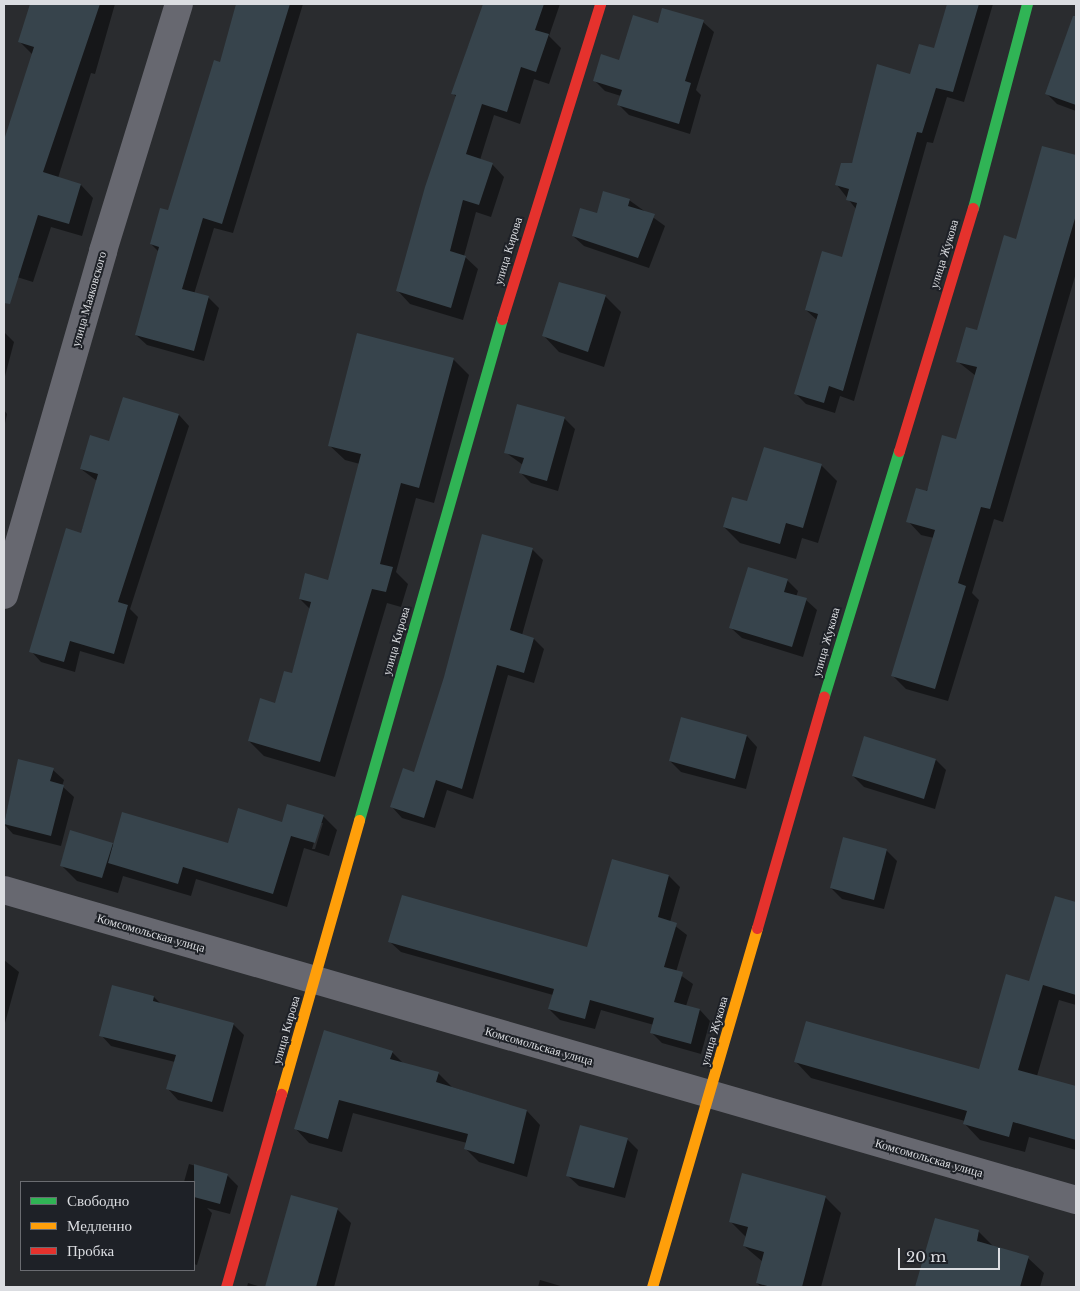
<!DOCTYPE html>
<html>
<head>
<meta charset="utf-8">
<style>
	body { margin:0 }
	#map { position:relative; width:1080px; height:1291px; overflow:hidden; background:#2a2c2f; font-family:"Libre Baskerville",serif }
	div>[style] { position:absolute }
	.shadow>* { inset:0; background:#0007 }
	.building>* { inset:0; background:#37444c }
	.street>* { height:28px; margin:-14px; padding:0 14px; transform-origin:14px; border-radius:14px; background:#676870 }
	.fast>* { height:11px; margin:-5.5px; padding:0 5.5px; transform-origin:5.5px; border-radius:5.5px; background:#30b455 }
	.slow>* { height:11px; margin:-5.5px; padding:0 5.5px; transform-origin:5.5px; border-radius:5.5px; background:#ff9f0a }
	.jam>* { height:11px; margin:-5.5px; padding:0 5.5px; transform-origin:5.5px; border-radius:5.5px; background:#e5322d }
	span { translate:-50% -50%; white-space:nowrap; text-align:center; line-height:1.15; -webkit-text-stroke:4px #1e2127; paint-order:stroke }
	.street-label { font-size:12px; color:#dbdde1 }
	.frame { position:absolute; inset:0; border:5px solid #dbdde1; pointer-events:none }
	.legend { position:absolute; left:20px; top:1181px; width:175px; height:90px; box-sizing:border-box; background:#1e2127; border:1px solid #6a6c71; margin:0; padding:6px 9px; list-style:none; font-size:15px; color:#dbdde1 }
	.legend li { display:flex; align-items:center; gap:10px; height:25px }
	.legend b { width:25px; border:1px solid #6a6c71 }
	.scale { position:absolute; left:898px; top:1248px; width:102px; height:22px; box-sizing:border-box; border:2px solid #dbdde1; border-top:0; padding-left:6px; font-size:15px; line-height:18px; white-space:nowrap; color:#dbdde1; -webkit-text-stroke:4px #1e2127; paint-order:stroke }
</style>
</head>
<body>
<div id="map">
	<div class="shadow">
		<div style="clip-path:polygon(32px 4px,115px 4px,95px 74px,91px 73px,58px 178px,81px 185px,93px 198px,82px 236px,51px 227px,33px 282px,4px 273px,4px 144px,33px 55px,20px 42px)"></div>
		<div style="clip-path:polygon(237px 4px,303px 4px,233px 233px,214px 228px,194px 294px,208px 297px,219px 308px,204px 361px,147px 345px,136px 335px,159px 252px,151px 244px,169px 211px,221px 63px)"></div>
		<div style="clip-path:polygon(503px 4px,560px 4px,549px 36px,561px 48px,549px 84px,534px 79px,520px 124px,494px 115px,480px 160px,492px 164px,504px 177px,491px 217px,476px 212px,464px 256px,478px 269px,463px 320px,410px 304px,398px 291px,456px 97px,453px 93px,468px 47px,475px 31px,493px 36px)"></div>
		<div style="clip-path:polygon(948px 4px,993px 4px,964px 102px,947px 97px,933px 143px,927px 142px,854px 401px,840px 396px,835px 413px,806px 404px,795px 393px,818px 321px,806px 310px,843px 259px,856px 209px,837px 185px,911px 75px,935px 50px)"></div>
		<div style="clip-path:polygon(703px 22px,714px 32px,696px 90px,701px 95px,690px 134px,629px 115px,618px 104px,621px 96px,605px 91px,594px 80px,620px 62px,658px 24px)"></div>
		<div style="clip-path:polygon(1063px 47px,1076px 52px,1076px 111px,1057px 104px,1046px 93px)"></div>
		<div style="clip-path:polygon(1042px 148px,1076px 157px,1076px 273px,1003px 522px,994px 519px,972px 593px,979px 600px,948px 701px,906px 689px,893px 676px,934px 538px,921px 535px,908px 521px,957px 441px,976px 376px,957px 361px,977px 331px,1017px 241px)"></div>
		<div style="clip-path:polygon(629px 200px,665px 226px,649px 268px,584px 246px,573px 236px,598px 214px)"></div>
		<div style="clip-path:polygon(605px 296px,621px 312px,604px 367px,559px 352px,544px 336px)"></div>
		<div style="clip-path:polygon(4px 332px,14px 342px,4px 380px)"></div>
		<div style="clip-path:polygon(453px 359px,469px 375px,434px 503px,416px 498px,396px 572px,408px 584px,401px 607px,387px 603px,335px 777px,264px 756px,249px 741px,276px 704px,292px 675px,310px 609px,300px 599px,329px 581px,360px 464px,345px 460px,329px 445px)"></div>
		<div style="clip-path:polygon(4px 410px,7px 414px,4px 428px)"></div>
		<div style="clip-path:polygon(179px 415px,189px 426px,130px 609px,138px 617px,124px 664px,80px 651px,75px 672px,41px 662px,31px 651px,81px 534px,97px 481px,81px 469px,110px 442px)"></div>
		<div style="clip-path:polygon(564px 418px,575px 429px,558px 491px,531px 483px,521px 473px,523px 465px,505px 452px)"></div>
		<div style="clip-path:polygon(821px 465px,837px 481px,818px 543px,802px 538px,796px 559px,740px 543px,724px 527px,748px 503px)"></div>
		<div style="clip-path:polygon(532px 549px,543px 560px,522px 635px,534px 639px,544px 649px,534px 683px,508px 675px,473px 799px,447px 790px,435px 828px,402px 818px,392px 807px,414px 773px)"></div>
		<div style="clip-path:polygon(787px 580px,798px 591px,796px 597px,806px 600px,817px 610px,803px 657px,742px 638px,731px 628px)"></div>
		<div style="clip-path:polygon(747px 736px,757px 747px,746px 789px,681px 772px,670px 761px)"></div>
		<div style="clip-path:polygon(19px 760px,53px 770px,64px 780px,62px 786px,74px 797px,61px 846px,13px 834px,4px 824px)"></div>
		<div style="clip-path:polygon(936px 760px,946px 770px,935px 809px,864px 787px,853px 776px)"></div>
		<div style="clip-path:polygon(evenodd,323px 816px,337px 830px,329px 856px,304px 848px,287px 907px,196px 879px,191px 896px,123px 876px,118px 893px,77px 881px,61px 865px,112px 844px,229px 844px,283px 823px,323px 816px,320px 823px,323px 823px,315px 849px,312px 849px,320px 823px)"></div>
		<div style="clip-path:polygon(886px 850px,897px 861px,884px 909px,842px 899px,831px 888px)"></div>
		<div style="clip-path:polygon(613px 860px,669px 876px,680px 887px,670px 922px,687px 935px,676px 972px,693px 984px,686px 1006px,700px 1010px,710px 1021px,701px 1054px,662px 1043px,652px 1033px,654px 1025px,601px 1010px,595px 1029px,560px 1020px,549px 1009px,553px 995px,401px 952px,390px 942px,588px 948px)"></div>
		<div style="clip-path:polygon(1056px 897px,1076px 904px,1076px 1005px,1059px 1000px,1037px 1076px,1076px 1088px,1076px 1150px,1029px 1137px,1025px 1152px,980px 1140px,965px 1124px,965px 1121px,811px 1078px,796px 1062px,980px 1070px,1030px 982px)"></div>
		<div style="clip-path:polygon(4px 960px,19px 972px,5px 1023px,4px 1023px)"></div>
		<div style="clip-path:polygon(154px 997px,161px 1004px,233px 1024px,244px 1035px,223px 1112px,178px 1100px,168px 1089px,175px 1062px,111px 1046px,101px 1035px)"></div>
		<div style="clip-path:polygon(392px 1052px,404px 1064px,438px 1073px,452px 1087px,527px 1111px,540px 1125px,527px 1177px,479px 1162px,465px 1148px,467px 1143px,353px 1113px,342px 1152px,309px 1143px,296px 1129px)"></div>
		<div style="clip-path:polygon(627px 1139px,638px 1150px,625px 1198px,579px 1186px,568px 1176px)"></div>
		<div style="clip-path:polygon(189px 1164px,227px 1175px,238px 1186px,230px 1214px,207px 1208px,212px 1213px,197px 1265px,194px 1264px,194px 1182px,184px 1182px)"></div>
		<div style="clip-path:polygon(292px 1197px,338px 1210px,351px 1223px,334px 1287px,267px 1287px)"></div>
		<div style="clip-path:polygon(825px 1197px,841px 1213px,821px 1287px,761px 1287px,757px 1283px,763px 1262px,744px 1246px,746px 1237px,731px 1222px)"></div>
		<div style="clip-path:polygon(936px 1219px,979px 1232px,995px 1248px,1028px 1258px,1044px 1273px,1040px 1287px,917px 1287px)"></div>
		<div style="clip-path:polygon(540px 1280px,564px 1287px,538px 1287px)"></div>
		<div style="clip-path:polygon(248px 1283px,261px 1287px,247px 1287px)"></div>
	</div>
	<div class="building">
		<div style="clip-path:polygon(30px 4px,100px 4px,43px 172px,81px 184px,69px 224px,38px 215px,10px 304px,4px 303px,4px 140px,34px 47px,18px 42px)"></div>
		<div style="clip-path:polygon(236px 4px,290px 4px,222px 224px,203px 218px,182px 289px,209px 296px,194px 351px,135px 335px,159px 247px,150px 244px,160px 208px,168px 210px,214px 60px,220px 62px)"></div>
		<div style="clip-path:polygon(483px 4px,544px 4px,535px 30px,549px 34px,536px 72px,521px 67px,507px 112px,482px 104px,466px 154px,493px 163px,479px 205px,463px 200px,450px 251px,466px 256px,451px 308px,396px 291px,425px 187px,456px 95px,451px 94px)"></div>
		<div style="clip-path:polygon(947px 4px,979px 4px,953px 92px,936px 88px,922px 133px,917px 132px,843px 391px,829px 386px,824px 403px,794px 394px,818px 314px,805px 310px,822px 251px,842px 257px,857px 203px,846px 200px,849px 189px,835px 185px,841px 163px,852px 163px,877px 64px,910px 74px,919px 44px,934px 48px)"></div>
		<div style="clip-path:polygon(662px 8px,704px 20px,685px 81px,691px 83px,679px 124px,617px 105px,622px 90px,593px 81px,601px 54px,619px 60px,633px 15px,658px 23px)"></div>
		<div style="clip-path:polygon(1073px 16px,1076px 16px,1076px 105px,1045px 94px)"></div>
		<div style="clip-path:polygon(1042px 146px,1076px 155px,1076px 215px,990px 509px,981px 507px,958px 583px,966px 586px,935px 689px,891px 676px,935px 530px,906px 522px,916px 488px,927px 491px,942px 435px,956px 439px,977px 367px,956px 362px,966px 327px,977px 330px,1004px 235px,1016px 239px)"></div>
		<div style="clip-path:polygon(603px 191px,630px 199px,628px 206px,655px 214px,638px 258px,572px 236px,580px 208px,597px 213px)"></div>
		<div style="clip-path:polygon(559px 282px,606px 295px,588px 352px,542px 336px)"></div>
		<div style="clip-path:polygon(357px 333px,454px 358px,419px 488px,401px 483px,380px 564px,393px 567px,386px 592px,372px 589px,320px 762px,248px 741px,260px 698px,275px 703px,284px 671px,292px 673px,311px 602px,299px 599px,305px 573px,328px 580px,361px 454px,328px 446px)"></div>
		<div style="clip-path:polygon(123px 397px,179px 414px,118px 602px,128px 605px,114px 654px,70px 641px,64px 662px,29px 652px,66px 528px,81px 533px,98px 474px,80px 469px,90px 435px,109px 441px)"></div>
		<div style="clip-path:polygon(517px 404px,565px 417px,547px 481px,519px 473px,524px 458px,504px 453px)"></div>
		<div style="clip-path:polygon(764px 447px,822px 464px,803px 528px,786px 523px,780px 544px,723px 527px,732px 497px,747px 501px)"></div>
		<div style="clip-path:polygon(482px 534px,533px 548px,510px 630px,534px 638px,524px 673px,497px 665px,462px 789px,436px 780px,424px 818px,390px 807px,403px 768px,414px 772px,444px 677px)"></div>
		<div style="clip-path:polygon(748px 567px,788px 579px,784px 592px,807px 598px,792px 647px,729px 628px)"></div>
		<div style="clip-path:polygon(681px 717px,747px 735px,735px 779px,669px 761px)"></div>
		<div style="clip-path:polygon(864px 736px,936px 759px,924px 799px,852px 776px)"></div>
		<div style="clip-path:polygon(18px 759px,54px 768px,50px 781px,64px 785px,51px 836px,4px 824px)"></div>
		<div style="clip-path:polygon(287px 804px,324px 815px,315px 843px,291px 836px,273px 894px,183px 867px,178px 884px,108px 863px,122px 812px,228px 843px,238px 808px,282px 822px)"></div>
		<div style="clip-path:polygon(70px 830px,113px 843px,102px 878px,60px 866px)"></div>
		<div style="clip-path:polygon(843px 837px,887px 849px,874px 900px,830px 888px)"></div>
		<div style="clip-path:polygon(612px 859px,669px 875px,658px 917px,677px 923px,664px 967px,683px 972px,674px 1002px,700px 1009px,691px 1044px,650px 1033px,654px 1018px,590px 1000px,585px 1019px,548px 1009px,554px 989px,388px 942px,402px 895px,587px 947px)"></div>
		<div style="clip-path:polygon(1055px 896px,1076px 902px,1076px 995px,1043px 985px,1018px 1070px,1076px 1086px,1076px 1140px,1013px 1122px,1009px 1137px,963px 1124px,967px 1111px,794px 1062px,806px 1021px,979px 1069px,1006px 974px,1029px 981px)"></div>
		<div style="clip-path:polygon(112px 985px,154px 996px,153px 1001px,234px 1023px,212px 1102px,166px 1089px,176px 1055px,99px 1036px)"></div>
		<div style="clip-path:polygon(324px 1030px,393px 1051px,390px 1059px,439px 1072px,436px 1082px,527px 1110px,514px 1164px,464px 1149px,468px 1134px,339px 1100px,328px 1139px,294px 1129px)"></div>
		<div style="clip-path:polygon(580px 1125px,628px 1138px,614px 1188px,566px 1176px)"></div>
		<div style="clip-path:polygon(194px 1164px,228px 1174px,220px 1204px,194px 1197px)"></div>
		<div style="clip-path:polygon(742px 1173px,826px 1196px,802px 1287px,771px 1287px,756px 1283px,764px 1252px,743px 1246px,748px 1227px,729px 1222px)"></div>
		<div style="clip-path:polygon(291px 1195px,338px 1208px,316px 1287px,265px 1287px)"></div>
		<div style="clip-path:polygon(935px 1218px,979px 1230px,977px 1241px,1029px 1256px,1020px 1287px,915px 1287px)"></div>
	</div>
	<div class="street">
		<div style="left:4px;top:595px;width:358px;rotate:-73.9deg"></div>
		<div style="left:103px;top:251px;width:258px;rotate:-72.9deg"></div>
		<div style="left:4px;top:890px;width:1116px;rotate:16.13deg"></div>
	</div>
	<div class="fast">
		<div style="left:973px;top:208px;width:211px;rotate:-75.2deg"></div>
		<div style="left:824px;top:696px;width:256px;rotate:-73deg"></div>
		<div style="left:359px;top:820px;width:521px;rotate:-74.07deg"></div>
	</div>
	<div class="slow">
		<div style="left:281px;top:1094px;width:285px;rotate:-74.1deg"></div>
		<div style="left:652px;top:1287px;width:374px;rotate:-73.7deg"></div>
	</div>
	<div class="jam">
		<div style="left:502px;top:319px;width:330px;rotate:-72.7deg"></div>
		<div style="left:899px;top:451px;width:254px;rotate:-73.1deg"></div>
		<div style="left:757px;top:928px;width:241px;rotate:-73.9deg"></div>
		<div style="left:226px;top:1287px;width:201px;rotate:-74.1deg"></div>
	</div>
	<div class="street-label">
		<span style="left:508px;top:251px;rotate:-73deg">улица Кирова</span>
		<span style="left:944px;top:254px;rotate:-73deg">улица Жукова</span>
		<span style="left:89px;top:299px;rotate:-74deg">улица Маяковского</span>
		<span style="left:396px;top:641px;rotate:-74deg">улица Кирова</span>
		<span style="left:826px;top:642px;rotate:-74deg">улица Жукова</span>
		<span style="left:151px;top:933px;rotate:16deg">Комсомольская улица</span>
		<span style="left:286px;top:1030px;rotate:-74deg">улица Кирова</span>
		<span style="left:714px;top:1031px;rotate:-74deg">улица Жукова</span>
		<span style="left:539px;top:1046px;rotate:16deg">Комсомольская улица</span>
		<span style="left:929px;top:1158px;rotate:16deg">Комсомольская улица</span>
	</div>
	<div class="frame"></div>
	<ul class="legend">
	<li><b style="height:6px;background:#30b455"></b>Свободно</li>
	<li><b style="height:6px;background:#ff9f0a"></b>Медленно</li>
	<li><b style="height:6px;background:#e5322d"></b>Пробка</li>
	</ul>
	<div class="scale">20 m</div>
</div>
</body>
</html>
